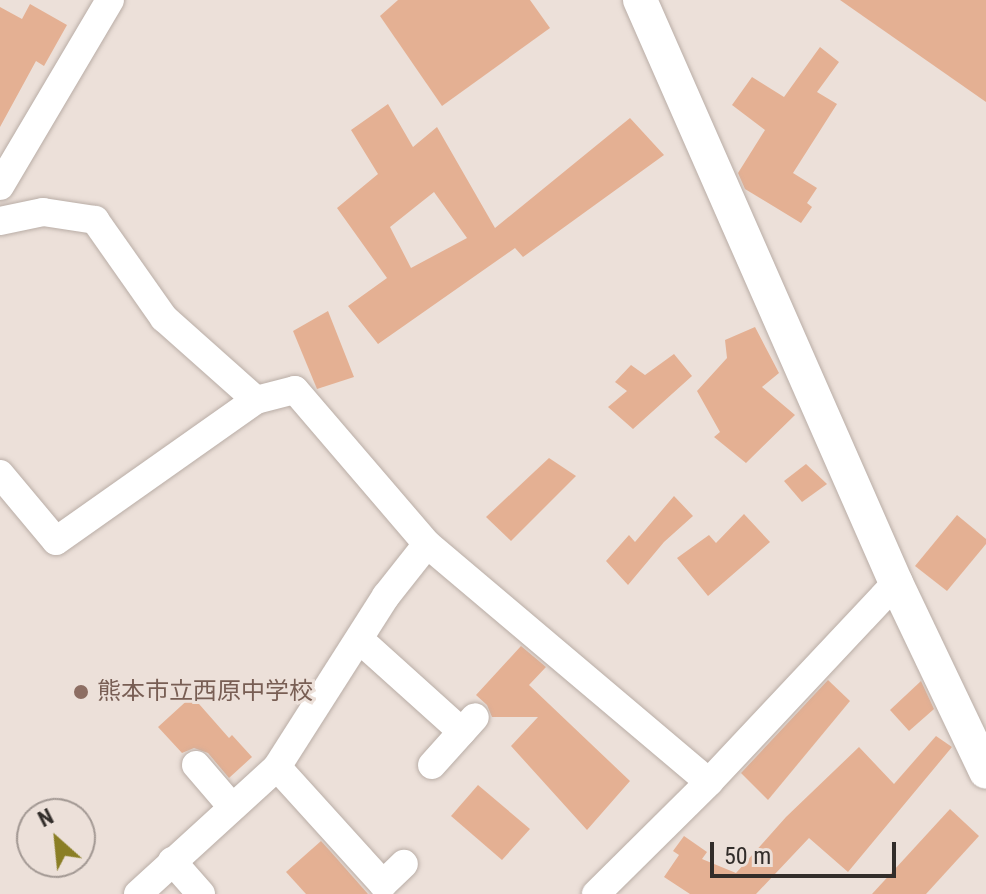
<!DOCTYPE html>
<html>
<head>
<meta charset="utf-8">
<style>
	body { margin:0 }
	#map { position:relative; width:986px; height:894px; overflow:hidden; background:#ece0d9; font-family:"Roboto Condensed","Noto Sans JP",sans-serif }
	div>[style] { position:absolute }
	.building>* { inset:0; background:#e4b093 }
	.roads { filter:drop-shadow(0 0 2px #b9ada6) drop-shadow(0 0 2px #b9ada6) }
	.minor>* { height:28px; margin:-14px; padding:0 14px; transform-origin:14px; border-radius:14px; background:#fff }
	.tertiary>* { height:34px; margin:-17px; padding:0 17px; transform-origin:17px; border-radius:17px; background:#fff }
	.dots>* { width:22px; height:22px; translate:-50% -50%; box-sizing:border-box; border:4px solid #ece0d9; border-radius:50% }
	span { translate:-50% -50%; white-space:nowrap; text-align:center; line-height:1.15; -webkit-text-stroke:6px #ece0d9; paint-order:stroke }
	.education-label { font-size:24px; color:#785e54 }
	.left { translate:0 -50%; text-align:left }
	.north { position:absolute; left:16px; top:798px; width:80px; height:80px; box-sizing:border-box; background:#ece0d9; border:2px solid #a29893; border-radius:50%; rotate:333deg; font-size:22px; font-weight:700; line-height:32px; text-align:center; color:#322d2a }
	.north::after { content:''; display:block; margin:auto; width:28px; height:36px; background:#8a7e25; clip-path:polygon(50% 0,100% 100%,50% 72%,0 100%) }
	.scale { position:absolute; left:710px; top:842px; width:186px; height:36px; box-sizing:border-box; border:4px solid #322d2a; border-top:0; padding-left:10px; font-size:24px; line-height:28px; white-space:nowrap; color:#322d2a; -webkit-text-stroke:6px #ece0d9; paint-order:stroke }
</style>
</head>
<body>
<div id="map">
	<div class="building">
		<div style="clip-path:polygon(398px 0,530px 0,550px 28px,442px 106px,380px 16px)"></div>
		<div style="clip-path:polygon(840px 0,986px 0,986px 102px)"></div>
		<div style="clip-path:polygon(30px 4px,67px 25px,44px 66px,36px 61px,0 127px,0 7px,22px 19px)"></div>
		<div style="clip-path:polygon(820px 47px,839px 62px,817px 92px,837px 104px,793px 173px,817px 188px,807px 203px,812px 207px,801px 223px,745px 189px,738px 173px,765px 130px,732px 105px,752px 77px,784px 97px)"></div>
		<div style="clip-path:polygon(evenodd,388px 104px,413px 147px,437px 127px,495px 228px,630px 118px,664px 155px,523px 257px,515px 248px,378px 344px,348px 306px,387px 278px,337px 208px,378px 174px,351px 130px,388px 104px,434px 192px,467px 238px,411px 268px,390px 227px,434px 192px)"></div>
		<div style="clip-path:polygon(328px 311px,354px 377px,317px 389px,293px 331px)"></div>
		<div style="clip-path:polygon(755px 327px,779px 373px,762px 387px,795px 415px,746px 463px,714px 437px,720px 432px,697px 391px,727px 358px,725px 340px)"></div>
		<div style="clip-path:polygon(674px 354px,692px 376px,633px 429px,608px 407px,627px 391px,615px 382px,631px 365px,645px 375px)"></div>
		<div style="clip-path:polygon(549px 458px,576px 476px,511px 541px,486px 517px)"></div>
		<div style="clip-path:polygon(806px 464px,827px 484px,802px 502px,784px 481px)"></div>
		<div style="clip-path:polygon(674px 496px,693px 516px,664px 542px,628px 585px,606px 561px,629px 535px,635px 542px)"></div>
		<div style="clip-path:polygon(744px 514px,770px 542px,708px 596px,677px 558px,709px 535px,716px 543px)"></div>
		<div style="clip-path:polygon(957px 515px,986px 539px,986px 544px,947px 591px,915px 566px)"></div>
		<div style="clip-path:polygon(521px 646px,546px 667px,529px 685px,630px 781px,587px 830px,511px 746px,538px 717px,492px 717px,487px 705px,476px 695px)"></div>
		<div style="clip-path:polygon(828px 680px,850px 701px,768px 800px,741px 773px)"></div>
		<div style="clip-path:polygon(921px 681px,934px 709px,909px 731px,890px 710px)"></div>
		<div style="clip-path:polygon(192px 696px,229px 738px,232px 735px,252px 757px,229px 778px,208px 753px,194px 748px,182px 753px,158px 727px)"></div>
		<div style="clip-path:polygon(936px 736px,952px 747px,848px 872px,809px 838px,756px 894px,690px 894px,664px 877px,679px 855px,673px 851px,684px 836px,707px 852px,702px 859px,736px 873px,786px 817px,859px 747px,894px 784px)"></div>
		<div style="clip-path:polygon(478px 785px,530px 829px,502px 860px,451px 816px)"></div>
		<div style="clip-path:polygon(950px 809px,979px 836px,926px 894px,872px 894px)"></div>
		<div style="clip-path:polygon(321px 841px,331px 852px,368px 894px,306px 894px,286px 872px)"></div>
	</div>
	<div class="roads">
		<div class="minor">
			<div style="left:0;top:186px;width:216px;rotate:-59.4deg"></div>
			<div style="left:0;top:221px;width:44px;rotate:-11.8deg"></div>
			<div style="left:43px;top:212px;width:53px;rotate:8.7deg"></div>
			<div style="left:95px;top:220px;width:120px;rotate:54.9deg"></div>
			<div style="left:164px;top:318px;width:123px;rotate:41.7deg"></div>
			<div style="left:0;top:474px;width:87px;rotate:50.1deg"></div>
			<div style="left:56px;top:541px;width:245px;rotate:-35.2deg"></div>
			<div style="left:256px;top:400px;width:40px;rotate:-14.4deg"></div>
			<div style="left:295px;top:390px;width:203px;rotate:49.4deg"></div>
			<div style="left:427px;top:544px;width:369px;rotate:40.2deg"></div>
			<div style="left:360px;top:640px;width:137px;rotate:42deg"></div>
			<div style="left:196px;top:765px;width:55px;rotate:49.4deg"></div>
			<div style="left:432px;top:765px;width:64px;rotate:-48.1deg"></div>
			<div style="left:277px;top:767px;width:158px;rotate:47.8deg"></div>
			<div style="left:383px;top:884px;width:29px;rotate:-44deg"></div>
			<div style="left:172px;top:861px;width:44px;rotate:48.7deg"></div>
			<div style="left:138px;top:894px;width:188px;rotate:-42.4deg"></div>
			<div style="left:277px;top:767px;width:203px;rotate:-57.5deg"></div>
			<div style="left:386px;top:596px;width:66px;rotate:-51.7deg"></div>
			<div style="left:596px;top:894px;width:159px;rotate:-44.7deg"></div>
			<div style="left:709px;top:782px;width:273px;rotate:-46.8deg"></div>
		</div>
		<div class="tertiary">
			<div style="left:640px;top:0;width:637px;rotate:66.29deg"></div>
			<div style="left:896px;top:583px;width:209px;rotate:64.5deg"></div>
		</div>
	</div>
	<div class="dots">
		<div style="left:81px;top:692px;background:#8d6e63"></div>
	</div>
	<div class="education-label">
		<span class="left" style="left:97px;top:692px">熊本市立西原中学校</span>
	</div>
	<div class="north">N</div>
	<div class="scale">50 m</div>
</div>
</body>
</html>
